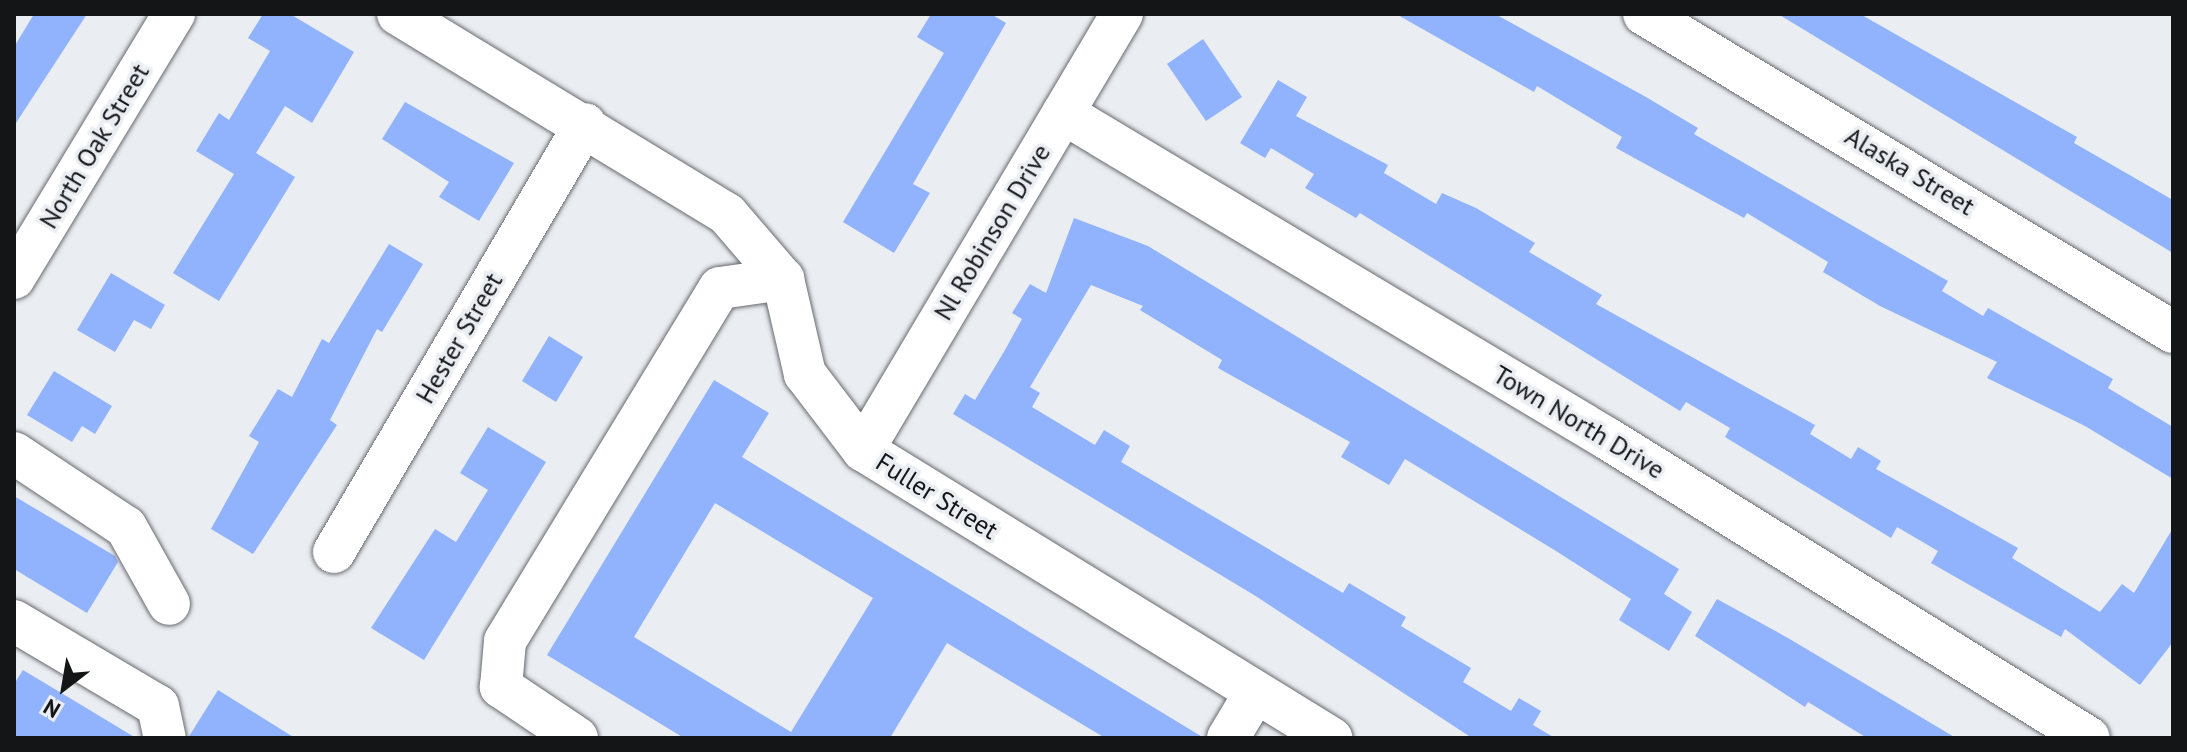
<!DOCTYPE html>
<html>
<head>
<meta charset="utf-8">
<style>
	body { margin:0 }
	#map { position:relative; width:2187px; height:752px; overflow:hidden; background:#eaedf2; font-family:"PT Sans",sans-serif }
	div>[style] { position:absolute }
	.building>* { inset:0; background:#91b3fd }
	.roads { filter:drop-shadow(0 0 2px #686a6e) drop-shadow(0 0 2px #686a6e) }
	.minor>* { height:42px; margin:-21px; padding:0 21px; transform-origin:21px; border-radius:21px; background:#fff }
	span { translate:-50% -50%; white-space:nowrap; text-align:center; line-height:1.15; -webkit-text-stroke:7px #eaedf2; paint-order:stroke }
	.street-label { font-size:26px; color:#141517 }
	.frame { position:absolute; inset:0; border:16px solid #141517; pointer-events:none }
	.north { position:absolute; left:24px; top:648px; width:80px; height:80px; -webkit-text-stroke:6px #eaedf2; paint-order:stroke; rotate:211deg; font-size:22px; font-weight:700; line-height:32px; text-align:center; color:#141517 }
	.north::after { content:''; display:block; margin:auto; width:28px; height:36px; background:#141517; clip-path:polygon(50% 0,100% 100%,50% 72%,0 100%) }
</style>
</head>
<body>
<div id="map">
	<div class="building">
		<div style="clip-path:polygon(34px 14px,87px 14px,14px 126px,14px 47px)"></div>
		<div style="clip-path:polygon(263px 14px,290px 14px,354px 52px,312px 123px,285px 106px,256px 153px,295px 177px,219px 301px,173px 273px,234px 174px,196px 151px,219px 113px,229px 120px,270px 51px,248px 38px)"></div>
		<div style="clip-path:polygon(931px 14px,991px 14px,1006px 23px,913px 184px,930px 193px,894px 253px,843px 222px,944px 53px,917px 37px)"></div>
		<div style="clip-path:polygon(1396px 14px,1495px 14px,1646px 97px,1698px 128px,1694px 134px,1948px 281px,1942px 291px,1983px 316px,1988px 308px,2113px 379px,2108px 388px,2173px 427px,2173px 479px,2085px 426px,1987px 378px,1997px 362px,1880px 306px,1823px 272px,1828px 262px,1747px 213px,1744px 218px,1616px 148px,1622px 137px,1537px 86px,1534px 92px)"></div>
		<div style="clip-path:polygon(1778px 14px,1860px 14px,2077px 137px,2074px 143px,2173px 200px,2173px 253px)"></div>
		<div style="clip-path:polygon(1203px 39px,1242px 97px,1206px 121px,1167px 64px)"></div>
		<div style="clip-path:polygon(1278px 80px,1307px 97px,1296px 116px,1388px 165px,1384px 173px,1436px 204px,1442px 193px,1476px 208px,1535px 243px,1529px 252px,1602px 295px,1596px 304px,1815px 425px,1810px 434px,1851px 459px,1858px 447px,1881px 461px,1876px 469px,2018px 548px,2012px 558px,2100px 612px,2122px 584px,2134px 593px,2173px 528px,2173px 642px,2140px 685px,2065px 629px,2061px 637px,1931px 563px,1938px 551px,1897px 527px,1891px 538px,1725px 437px,1730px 428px,1686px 402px,1680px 411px,1360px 213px,1356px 218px,1305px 188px,1314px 174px,1271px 148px,1265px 158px,1240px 143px)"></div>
		<div style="clip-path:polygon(405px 102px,514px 163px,479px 221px,439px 197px,449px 182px,382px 139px)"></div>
		<div style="clip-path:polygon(1074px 218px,1148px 246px,1679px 569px,1664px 594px,1692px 612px,1669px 651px,1619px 620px,1631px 599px,1556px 551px,1405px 459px,1389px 485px,1341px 457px,1350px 442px,1218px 368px,1222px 360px,1140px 310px,1143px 306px,1091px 285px,1030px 387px,1040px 393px,1032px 407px,1095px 445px,1104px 430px,1130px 446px,1121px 462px,1343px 593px,1349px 583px,1406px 617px,1401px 626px,1471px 668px,1463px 682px,1511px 711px,1519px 698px,1541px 711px,1533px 725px,1555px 738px,1472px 738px,1254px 595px,953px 414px,965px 394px,975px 400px,1005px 350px,1022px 319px,1012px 313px,1030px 284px,1046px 293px)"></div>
		<div style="clip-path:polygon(389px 244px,423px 264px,382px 332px,377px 329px,330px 420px,337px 425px,253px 554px,211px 529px,259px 442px,249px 436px,278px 389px,292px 397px,322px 339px,329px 343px)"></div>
		<div style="clip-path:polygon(111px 273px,165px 305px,151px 329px,134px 320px,115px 352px,77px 330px)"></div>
		<div style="clip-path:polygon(549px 336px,583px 357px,556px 402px,522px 381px)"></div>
		<div style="clip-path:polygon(54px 371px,112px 406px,95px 434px,82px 426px,72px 442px,27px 415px)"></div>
		<div style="clip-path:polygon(evenodd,714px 380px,769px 413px,742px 457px,1204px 738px,1105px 738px,947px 643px,890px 738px,684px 738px,547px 655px,714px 380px,715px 503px,873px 598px,791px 732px,634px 637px,715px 503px)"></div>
		<div style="clip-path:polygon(488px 427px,546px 462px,424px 660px,371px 628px,435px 529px,456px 542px,488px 490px,460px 473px)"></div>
		<div style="clip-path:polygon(14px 496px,115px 556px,118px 562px,87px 613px,14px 569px)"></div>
		<div style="clip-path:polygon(1717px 599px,1788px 638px,1956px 738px,1867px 738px,1808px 702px,1805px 707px,1695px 636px)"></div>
		<div style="clip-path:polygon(23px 670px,78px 703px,136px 738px,14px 738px,14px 684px)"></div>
		<div style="clip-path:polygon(218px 690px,295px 738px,188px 738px)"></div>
	</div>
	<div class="roads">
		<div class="minor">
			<div style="left:398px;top:14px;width:385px;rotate:31.3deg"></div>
			<div style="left:727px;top:214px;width:86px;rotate:49.3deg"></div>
			<div style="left:783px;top:279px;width:98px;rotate:77deg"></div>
			<div style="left:805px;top:374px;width:96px;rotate:52.7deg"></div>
			<div style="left:863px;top:450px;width:550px;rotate:31.61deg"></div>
			<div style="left:1644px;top:14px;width:617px;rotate:31.01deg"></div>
			<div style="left:1063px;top:113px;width:635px;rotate:30.89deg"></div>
			<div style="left:1608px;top:439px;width:566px;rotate:31.87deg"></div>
			<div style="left:14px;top:278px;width:309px;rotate:-58.8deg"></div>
			<div style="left:863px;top:450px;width:507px;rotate:-59.29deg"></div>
			<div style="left:14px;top:453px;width:134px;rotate:33.5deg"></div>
			<div style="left:126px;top:527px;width:88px;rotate:60.8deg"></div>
			<div style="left:334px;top:552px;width:496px;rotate:-59.6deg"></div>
			<div style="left:14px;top:621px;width:167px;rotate:30.6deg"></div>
			<div style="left:158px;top:706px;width:33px;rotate:78deg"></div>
			<div style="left:577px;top:738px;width:92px;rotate:-146.1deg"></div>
			<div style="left:501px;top:687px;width:46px;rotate:-85deg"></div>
			<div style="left:505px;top:641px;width:413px;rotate:-58.7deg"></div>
			<div style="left:720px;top:288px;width:64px;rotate:-8.1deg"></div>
			<div style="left:1228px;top:738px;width:52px;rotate:-59deg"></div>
		</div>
	</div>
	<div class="street-label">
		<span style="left:94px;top:146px;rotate:-59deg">North Oak Street</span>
		<span style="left:1910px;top:171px;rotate:31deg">Alaska Street</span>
		<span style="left:992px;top:232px;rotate:-59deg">Nl Robinson Drive</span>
		<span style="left:459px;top:338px;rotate:-60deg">Hester Street</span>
		<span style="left:1579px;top:422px;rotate:31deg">Town North Drive</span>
		<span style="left:937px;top:496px;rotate:32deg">Fuller Street</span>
	</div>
	<div class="frame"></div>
	<div class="north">N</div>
</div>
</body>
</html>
